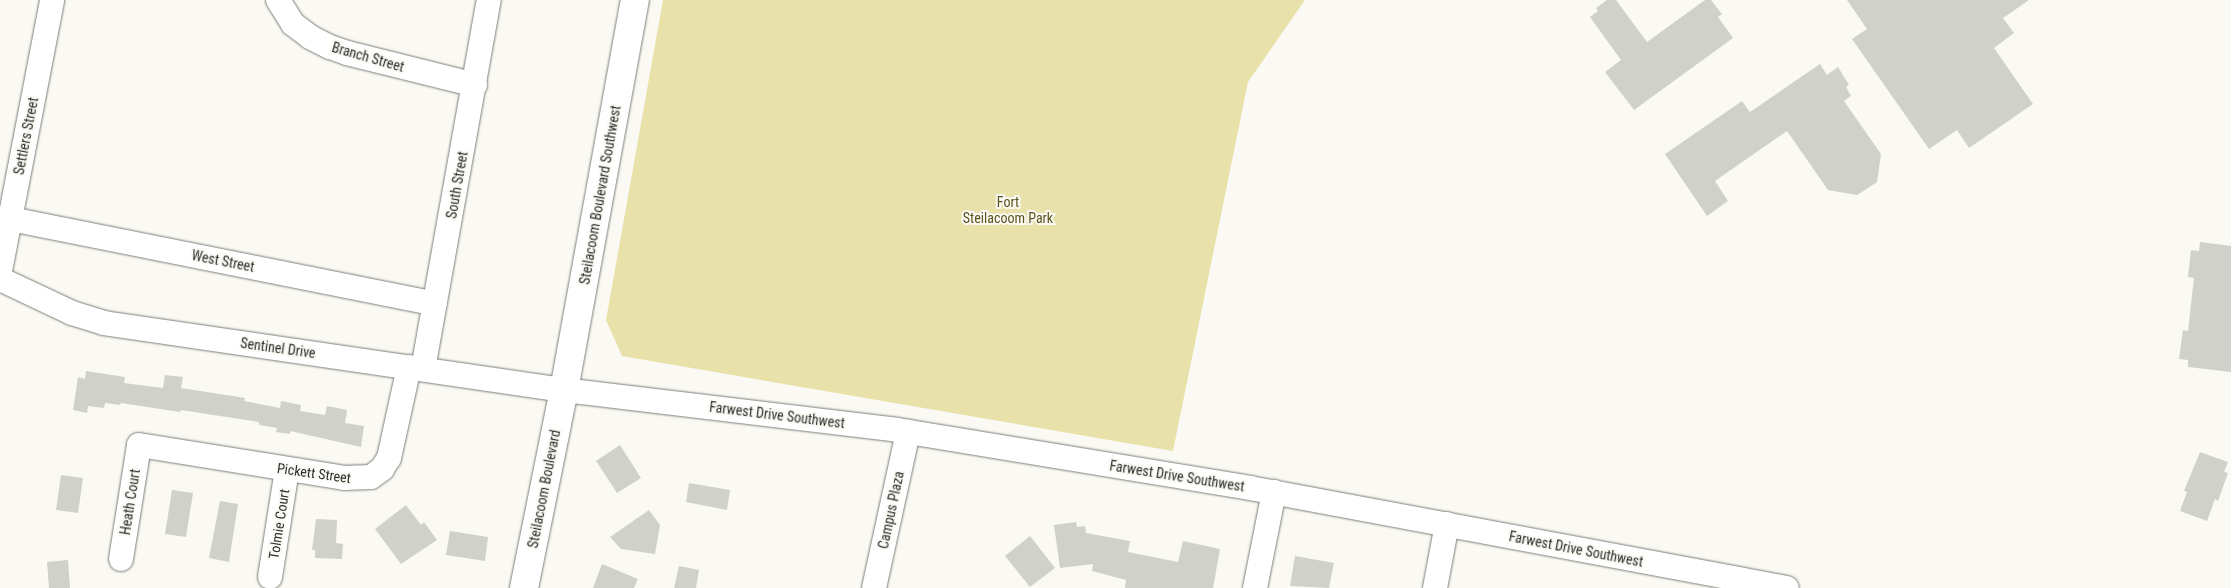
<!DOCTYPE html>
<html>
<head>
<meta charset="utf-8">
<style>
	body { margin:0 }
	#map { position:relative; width:2231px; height:588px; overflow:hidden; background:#faf9f4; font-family:"Roboto Condensed",sans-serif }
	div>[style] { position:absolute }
	.green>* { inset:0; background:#e8e2aa }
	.building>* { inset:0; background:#d1d1cb }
	.roads { filter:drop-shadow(0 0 1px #7d7d78) drop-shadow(0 0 1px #7d7d78) }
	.minor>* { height:24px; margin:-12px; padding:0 12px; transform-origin:12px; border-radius:12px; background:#fff }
	.major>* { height:28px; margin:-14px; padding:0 14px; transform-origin:14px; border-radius:14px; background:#fff }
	span { translate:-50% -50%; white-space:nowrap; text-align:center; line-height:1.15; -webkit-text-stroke:4px #faf9f4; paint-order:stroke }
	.street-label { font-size:14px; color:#2e2e2c }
	.park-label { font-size:14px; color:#5a541b }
</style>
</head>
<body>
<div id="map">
	<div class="green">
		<div style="clip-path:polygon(663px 0,1305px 0,1248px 82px,1173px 451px,622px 356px,606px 320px)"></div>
	</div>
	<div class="building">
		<div style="clip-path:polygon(1607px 0,1616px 0,1647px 42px,1705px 0,1711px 0,1722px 14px,1718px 17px,1733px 38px,1634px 110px,1605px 72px,1621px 60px,1590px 17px,1598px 11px,1596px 8px)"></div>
		<div style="clip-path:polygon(1847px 0,2029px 0,2003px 18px,2014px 33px,1994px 48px,2033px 104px,1969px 148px,1957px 130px,1929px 149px,1852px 39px,1867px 29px)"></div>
		<div style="clip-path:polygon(1820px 64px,1827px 75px,1838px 67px,1849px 85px,1846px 87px,1851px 96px,1844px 101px,1881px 154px,1877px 182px,1857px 195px,1828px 190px,1787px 131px,1715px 181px,1728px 201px,1707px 216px,1665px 154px,1742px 101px,1750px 112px)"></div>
		<div style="clip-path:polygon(2200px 242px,2231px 246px,2231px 372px,2188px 367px,2188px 360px,2179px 359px,2183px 330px,2188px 331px,2194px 278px,2188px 277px,2191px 250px,2199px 251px)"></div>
		<div style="clip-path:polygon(86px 371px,125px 377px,124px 383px,163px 388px,165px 375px,183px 377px,181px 388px,245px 398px,244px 401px,280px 408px,281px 401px,301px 405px,300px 411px,325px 415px,327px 406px,347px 410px,345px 423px,364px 426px,361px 447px,290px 431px,290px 434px,276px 432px,277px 428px,259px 425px,259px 422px,181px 410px,180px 412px,121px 403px,120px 405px,105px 403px,104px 408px,88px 406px,87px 413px,73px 410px,78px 377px,85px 379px)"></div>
		<div style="clip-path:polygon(620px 445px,641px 478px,617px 493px,596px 461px)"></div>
		<div style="clip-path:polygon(2200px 452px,2228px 462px,2224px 472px,2228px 473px,2218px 501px,2215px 499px,2207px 521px,2180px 511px,2187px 492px,2184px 491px)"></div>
		<div style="clip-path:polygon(61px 475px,83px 478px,78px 513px,56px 510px)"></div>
		<div style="clip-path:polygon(689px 483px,730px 490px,727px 510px,686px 502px)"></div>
		<div style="clip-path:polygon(172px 490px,193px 493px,186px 537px,165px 534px)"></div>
		<div style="clip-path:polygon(220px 501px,238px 504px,229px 562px,209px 558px)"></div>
		<div style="clip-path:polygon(406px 505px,421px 525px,424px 522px,437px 540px,401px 564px,375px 529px)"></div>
		<div style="clip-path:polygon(649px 510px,660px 525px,655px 554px,621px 549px,610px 537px)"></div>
		<div style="clip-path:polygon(316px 519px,337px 520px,336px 543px,343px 544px,342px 559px,315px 558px,315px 550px,312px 550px)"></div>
		<div style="clip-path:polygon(1076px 522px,1077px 527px,1085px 526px,1086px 533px,1130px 541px,1128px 552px,1178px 562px,1183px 541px,1220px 549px,1213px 588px,1125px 588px,1126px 580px,1092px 571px,1093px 564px,1060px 568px,1054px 525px)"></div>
		<div style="clip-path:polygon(450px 531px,488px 537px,485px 561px,446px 555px)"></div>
		<div style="clip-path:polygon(1030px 536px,1055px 568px,1030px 587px,1005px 556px)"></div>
		<div style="clip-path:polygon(1295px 556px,1334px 563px,1329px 588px,1290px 586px)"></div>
		<div style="clip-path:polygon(68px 560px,70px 588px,49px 588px,47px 562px)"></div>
		<div style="clip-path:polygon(602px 564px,638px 579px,634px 588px,593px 588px)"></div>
		<div style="clip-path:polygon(679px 566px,699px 570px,696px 588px,674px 588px)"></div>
	</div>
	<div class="roads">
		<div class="minor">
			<div style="left:278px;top:0;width:28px;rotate:58deg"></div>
			<div style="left:293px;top:24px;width:21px;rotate:37deg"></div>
			<div style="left:310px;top:37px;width:22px;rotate:27deg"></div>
			<div style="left:330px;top:47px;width:18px;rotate:19deg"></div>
			<div style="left:347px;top:53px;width:132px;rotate:14deg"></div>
			<div style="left:11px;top:219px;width:432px;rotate:11.3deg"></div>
			<div style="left:0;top:271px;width:276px;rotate:-79.1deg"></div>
			<div style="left:0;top:279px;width:80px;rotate:25.3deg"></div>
			<div style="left:72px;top:313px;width:34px;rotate:17deg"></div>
			<div style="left:104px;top:323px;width:465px;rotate:8.3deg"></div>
			<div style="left:564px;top:390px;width:335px;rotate:6.8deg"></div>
			<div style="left:897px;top:430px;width:358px;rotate:9.3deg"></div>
			<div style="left:1250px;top:488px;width:546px;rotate:10.55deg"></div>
			<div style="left:423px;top:369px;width:375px;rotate:-79.9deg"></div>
			<div style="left:121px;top:559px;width:115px;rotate:-81deg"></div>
			<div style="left:139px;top:445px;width:208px;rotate:9.1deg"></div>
			<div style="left:344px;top:478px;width:27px;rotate:-2deg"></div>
			<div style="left:371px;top:477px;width:14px;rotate:-36deg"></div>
			<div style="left:382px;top:469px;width:13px;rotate:-58deg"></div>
			<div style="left:389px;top:458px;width:93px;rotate:-77.6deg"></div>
			<div style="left:270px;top:577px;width:108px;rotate:-81deg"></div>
			<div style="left:874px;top:588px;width:160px;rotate:-77.7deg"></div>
			<div style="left:1255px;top:588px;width:98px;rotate:-78.8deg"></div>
			<div style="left:1435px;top:588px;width:65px;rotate:-79.4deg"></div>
		</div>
		<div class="major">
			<div style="left:524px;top:588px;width:202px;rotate:-78.6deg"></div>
			<div style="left:564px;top:390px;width:396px;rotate:-79.7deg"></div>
		</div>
	</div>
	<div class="street-label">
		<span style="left:368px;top:57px;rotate:16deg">Branch Street</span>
		<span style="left:26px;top:136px;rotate:-79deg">Settlers Street</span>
		<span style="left:457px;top:185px;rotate:-80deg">South Street</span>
		<span style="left:600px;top:195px;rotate:-80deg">Steilacoom Boulevard Southwest</span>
		<span style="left:223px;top:261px;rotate:11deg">West Street</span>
		<span style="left:278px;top:348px;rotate:8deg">Sentinel Drive</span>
		<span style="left:777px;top:415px;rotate:7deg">Farwest Drive Southwest</span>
		<span style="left:314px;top:473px;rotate:8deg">Pickett Street</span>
		<span style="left:1177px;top:476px;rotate:9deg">Farwest Drive Southwest</span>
		<span style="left:544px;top:489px;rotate:-79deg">Steilacoom Boulevard</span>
		<span style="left:130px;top:502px;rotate:-81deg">Heath Court</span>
		<span style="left:891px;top:510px;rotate:-78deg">Campus Plaza</span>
		<span style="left:279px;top:524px;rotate:-81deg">Tolmie Court</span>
		<span style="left:1576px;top:549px;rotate:11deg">Farwest Drive Southwest</span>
	</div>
	<div class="park-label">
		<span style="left:1008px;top:210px">Fort<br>Steilacoom Park</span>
	</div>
</div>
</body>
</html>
